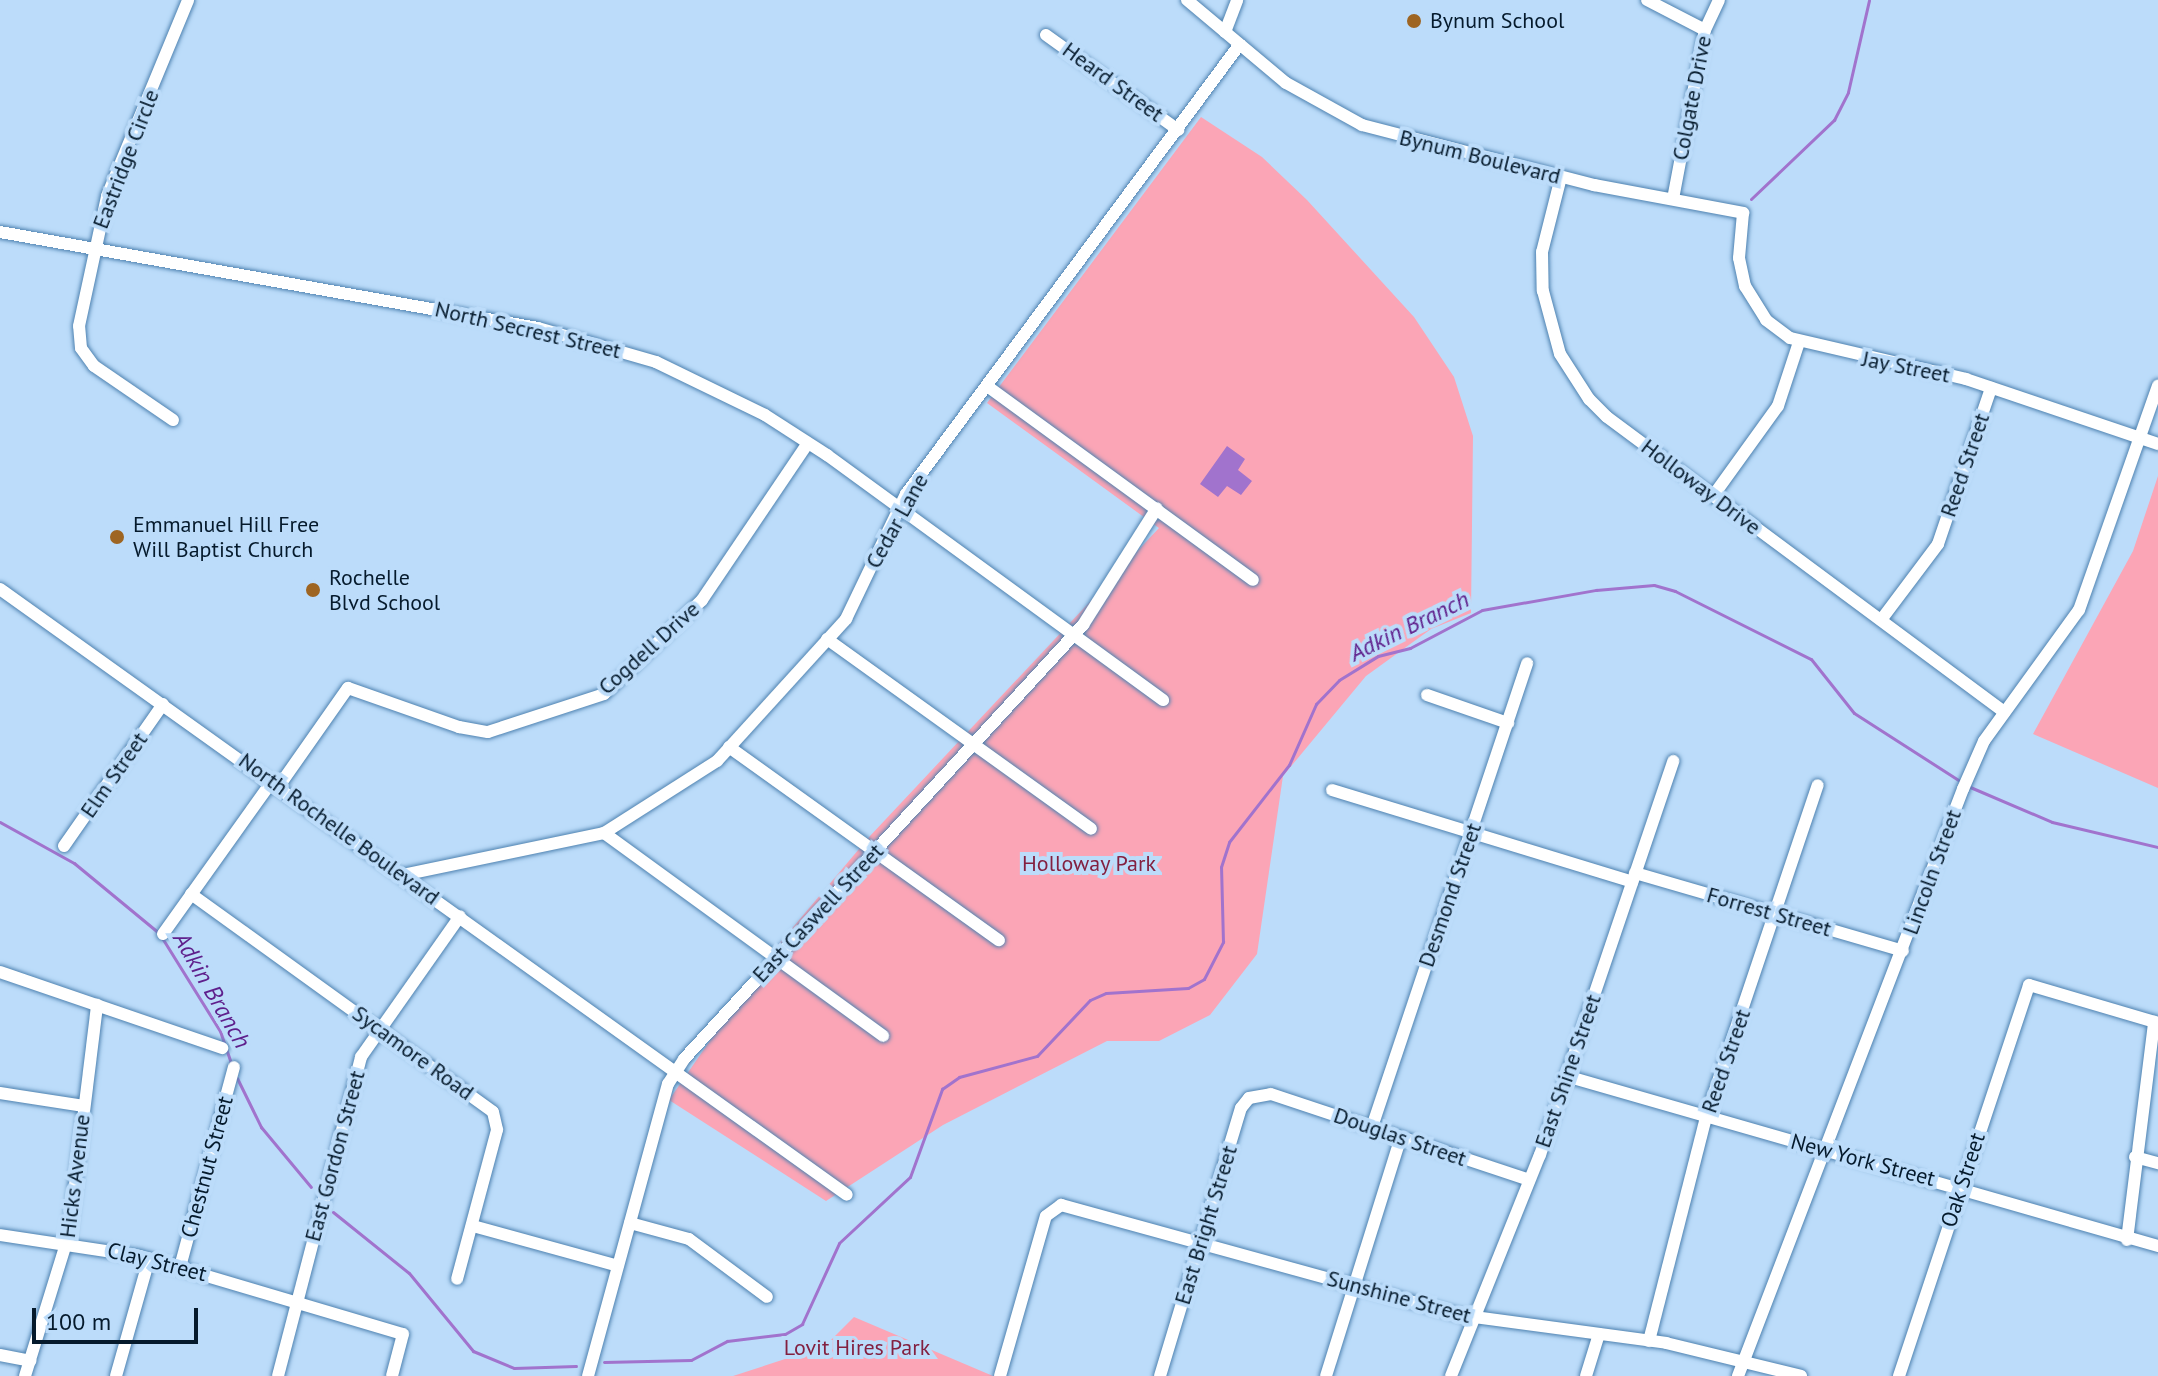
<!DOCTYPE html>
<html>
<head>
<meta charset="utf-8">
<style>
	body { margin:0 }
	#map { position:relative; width:2158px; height:1376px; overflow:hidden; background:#bcdcfa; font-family:"PT Sans",sans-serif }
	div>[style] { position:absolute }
	.green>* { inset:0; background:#fba5b6 }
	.water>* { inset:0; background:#a173cd }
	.stream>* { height:3px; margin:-1.5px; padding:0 1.5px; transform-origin:1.5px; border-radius:1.5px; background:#a173cd }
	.roads { filter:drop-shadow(0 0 2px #4e82b0) drop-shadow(0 0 2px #4e82b0) }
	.street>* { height:12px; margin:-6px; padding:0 6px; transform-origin:6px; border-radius:6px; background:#fff }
	.dots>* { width:22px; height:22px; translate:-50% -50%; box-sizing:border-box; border:4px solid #bcdcfa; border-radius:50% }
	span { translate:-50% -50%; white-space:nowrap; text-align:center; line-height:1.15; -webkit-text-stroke:8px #bcdcfa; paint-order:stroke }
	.poi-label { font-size:22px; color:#051a2c }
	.left { translate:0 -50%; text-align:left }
	.street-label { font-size:22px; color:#051a2c }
	.park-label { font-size:22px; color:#832040 }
	.water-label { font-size:24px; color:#5f208c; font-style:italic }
	.scale { position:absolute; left:32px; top:1308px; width:166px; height:36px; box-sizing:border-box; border:4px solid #051a2c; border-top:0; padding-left:10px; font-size:24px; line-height:28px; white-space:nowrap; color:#051a2c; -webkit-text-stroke:6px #bcdcfa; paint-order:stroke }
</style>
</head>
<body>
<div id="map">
	<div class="green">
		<div style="clip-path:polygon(1201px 117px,1262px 157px,1307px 200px,1414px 317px,1454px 377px,1473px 436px,1471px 613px,1431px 629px,1366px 676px,1283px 776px,1257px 954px,1210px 1015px,1159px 1041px,1107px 1041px,943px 1125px,826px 1201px,669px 1100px,767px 958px,870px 836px,1159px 528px,987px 403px)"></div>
		<div style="clip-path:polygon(2158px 476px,2158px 788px,2033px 734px,2133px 551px)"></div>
		<div style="clip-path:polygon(854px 1317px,993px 1376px,733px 1376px,825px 1346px)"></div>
	</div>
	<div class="water">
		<div style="clip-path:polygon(1227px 446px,1245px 459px,1238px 470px,1252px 481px,1241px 495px,1227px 486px,1218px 497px,1200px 484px)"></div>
	</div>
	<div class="stream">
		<div style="left:1751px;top:199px;width:115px;rotate:-43.6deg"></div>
		<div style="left:1834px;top:120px;width:31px;rotate:-63deg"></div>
		<div style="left:1848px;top:92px;width:94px;rotate:-77.1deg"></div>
		<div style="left:1970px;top:787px;width:89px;rotate:23.1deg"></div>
		<div style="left:2052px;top:822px;width:109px;rotate:13.3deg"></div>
		<div style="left:0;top:822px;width:85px;rotate:29deg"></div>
		<div style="left:74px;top:863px;width:110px;rotate:39.5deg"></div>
		<div style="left:159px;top:933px;width:115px;rotate:58.1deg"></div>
		<div style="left:220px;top:1031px;width:34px;rotate:71deg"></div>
		<div style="left:237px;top:1078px;width:55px;rotate:63.9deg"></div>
		<div style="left:261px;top:1127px;width:78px;rotate:50.2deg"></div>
		<div style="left:333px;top:1212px;width:97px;rotate:38.8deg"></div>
		<div style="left:409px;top:1273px;width:101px;rotate:50.6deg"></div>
		<div style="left:473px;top:1351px;width:44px;rotate:22.5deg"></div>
		<div style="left:514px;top:1368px;width:62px;rotate:-1.8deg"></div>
		<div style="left:604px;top:1362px;width:87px;rotate:-1.3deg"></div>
		<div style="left:691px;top:1360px;width:41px;rotate:-27.8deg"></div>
		<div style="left:727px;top:1341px;width:58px;rotate:-6.9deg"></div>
		<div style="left:785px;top:1334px;width:20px;rotate:-30deg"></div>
		<div style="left:802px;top:1324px;width:89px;rotate:-65.4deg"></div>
		<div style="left:839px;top:1243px;width:97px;rotate:-42.9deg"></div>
		<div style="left:910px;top:1177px;width:94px;rotate:-70deg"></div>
		<div style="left:942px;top:1089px;width:21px;rotate:-35deg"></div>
		<div style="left:959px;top:1077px;width:81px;rotate:-15.1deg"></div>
		<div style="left:1037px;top:1056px;width:77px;rotate:-46.6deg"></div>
		<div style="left:1090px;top:1000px;width:17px;rotate:-24deg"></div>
		<div style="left:1106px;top:993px;width:82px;rotate:-3.5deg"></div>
		<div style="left:1188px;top:988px;width:18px;rotate:-29deg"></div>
		<div style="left:1204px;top:979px;width:42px;rotate:-62.8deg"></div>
		<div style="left:1223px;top:942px;width:75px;rotate:-91.5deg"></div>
		<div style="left:1221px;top:867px;width:26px;rotate:-72deg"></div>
		<div style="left:1229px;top:842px;width:98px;rotate:-52.1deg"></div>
		<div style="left:1289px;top:765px;width:67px;rotate:-66.1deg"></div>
		<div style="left:1316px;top:704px;width:33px;rotate:-46deg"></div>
		<div style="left:1339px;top:680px;width:46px;rotate:-31.6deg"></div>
		<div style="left:1378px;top:656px;width:33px;rotate:-14deg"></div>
		<div style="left:1410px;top:648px;width:81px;rotate:-27.8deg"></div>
		<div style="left:1482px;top:610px;width:116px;rotate:-10deg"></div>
		<div style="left:1596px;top:590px;width:58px;rotate:-4.9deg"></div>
		<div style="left:1654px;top:585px;width:22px;rotate:16deg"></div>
		<div style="left:1675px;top:591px;width:152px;rotate:26.6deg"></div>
		<div style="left:1811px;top:659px;width:69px;rotate:51.5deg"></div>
		<div style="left:1854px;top:713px;width:130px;rotate:32.7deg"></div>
	</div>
	<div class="roads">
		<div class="street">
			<div style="left:1187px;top:0;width:129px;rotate:40deg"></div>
			<div style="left:1286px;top:83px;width:87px;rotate:28.9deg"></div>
			<div style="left:1362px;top:125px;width:240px;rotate:14.5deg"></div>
			<div style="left:1594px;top:185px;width:152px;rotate:10.6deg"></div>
			<div style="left:1743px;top:213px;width:45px;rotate:95.1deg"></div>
			<div style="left:1739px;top:258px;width:29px;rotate:78deg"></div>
			<div style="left:1745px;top:286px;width:40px;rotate:58deg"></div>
			<div style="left:1766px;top:320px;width:30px;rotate:37deg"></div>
			<div style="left:1790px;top:338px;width:181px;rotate:13.1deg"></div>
			<div style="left:1966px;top:379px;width:203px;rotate:18.7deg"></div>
			<div style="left:1647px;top:0;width:65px;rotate:27.3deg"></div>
			<div style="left:1225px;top:32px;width:34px;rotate:-69deg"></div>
			<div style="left:1046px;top:35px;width:163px;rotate:35.7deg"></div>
			<div style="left:1561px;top:177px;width:77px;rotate:104.2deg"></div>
			<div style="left:1542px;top:252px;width:39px;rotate:89deg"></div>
			<div style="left:1543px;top:291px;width:65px;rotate:74.9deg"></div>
			<div style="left:1560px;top:354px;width:54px;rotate:57.2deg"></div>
			<div style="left:1589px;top:399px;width:25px;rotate:45deg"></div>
			<div style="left:1607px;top:417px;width:495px;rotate:36.6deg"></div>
			<div style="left:1673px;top:199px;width:172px;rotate:-79.3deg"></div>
			<div style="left:1705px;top:30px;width:33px;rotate:-65deg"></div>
			<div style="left:0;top:232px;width:546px;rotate:10.12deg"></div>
			<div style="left:538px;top:328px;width:123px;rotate:16.1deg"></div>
			<div style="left:656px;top:362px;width:121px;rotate:25.9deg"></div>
			<div style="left:765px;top:415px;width:74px;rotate:32.8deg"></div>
			<div style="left:827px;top:455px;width:416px;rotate:36.1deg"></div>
			<div style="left:987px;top:386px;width:329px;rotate:36.1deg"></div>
			<div style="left:173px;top:420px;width:96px;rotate:-145.6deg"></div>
			<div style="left:94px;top:366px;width:22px;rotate:-126deg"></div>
			<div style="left:81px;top:348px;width:22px;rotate:-95deg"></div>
			<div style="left:79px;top:326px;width:133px;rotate:-77.8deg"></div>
			<div style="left:107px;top:196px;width:212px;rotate:-67.5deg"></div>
			<div style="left:1713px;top:496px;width:111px;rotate:-54.2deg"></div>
			<div style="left:1778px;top:406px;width:67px;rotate:-71.8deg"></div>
			<div style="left:0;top:589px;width:1041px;rotate:35.58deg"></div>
			<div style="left:1881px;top:620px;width:95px;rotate:-53.1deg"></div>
			<div style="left:1938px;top:544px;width:165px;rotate:-71.2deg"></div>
			<div style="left:827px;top:639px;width:325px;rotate:35.7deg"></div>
			<div style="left:1427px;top:695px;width:86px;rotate:19.1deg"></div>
			<div style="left:729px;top:747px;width:332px;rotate:35.6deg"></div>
			<div style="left:279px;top:786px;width:120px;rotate:-54.9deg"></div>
			<div style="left:348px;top:688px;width:118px;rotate:19.4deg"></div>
			<div style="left:459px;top:727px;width:29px;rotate:10deg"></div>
			<div style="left:488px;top:732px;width:122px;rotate:-18.1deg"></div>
			<div style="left:604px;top:694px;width:136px;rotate:-43.8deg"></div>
			<div style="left:702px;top:600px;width:189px;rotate:-56deg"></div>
			<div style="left:1332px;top:790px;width:314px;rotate:17deg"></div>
			<div style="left:604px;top:833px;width:345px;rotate:36deg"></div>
			<div style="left:64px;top:846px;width:173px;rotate:-55.1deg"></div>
			<div style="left:1635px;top:873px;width:279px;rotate:16.2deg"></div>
			<div style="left:403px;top:875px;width:205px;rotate:-11.8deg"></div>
			<div style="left:604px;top:833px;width:134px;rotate:-32.5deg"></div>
			<div style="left:717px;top:761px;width:192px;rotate:-47.7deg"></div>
			<div style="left:846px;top:619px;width:139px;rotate:-64.4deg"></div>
			<div style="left:906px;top:494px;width:560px;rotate:-53.42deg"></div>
			<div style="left:191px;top:894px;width:372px;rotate:35.8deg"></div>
			<div style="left:493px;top:1112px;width:18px;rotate:77deg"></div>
			<div style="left:497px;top:1130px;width:154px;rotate:105deg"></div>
			<div style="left:163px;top:934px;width:188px;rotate:-54.5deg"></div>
			<div style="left:0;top:972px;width:235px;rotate:18.9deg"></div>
			<div style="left:1566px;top:1076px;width:616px;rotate:16.02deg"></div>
			<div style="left:0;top:1093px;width:85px;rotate:8.8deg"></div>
			<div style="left:1372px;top:1127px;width:489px;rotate:-71.5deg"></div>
			<div style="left:2135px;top:1157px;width:24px;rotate:15deg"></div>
			<div style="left:630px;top:1223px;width:61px;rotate:15.2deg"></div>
			<div style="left:689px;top:1239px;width:97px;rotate:36.6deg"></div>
			<div style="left:473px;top:1226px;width:150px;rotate:15.4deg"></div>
			<div style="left:0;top:1235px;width:141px;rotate:8.6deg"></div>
			<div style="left:139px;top:1256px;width:275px;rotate:16.5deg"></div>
			<div style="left:403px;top:1334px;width:43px;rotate:104.7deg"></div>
			<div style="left:2127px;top:1240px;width:220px;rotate:-82.9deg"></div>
			<div style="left:180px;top:1267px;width:207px;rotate:-74.9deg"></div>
			<div style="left:1649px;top:1341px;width:231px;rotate:-75.7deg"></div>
			<div style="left:1706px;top:1117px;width:350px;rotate:-71.4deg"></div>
			<div style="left:0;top:1355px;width:31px;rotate:11deg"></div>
			<div style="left:25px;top:1376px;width:149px;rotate:-72.8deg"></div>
			<div style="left:69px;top:1234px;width:231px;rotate:-83deg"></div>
			<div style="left:116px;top:1376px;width:122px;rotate:-74.2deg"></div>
			<div style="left:278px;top:1376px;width:330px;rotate:-75.4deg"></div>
			<div style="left:361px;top:1057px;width:172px;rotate:-54.9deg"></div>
			<div style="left:588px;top:1376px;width:303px;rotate:-74.7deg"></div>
			<div style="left:668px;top:1084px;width:30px;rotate:-57deg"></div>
			<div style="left:684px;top:1059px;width:590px;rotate:-47.41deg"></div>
			<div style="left:1083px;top:625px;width:138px;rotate:-57.7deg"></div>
			<div style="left:1000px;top:1376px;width:166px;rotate:-74deg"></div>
			<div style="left:1046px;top:1216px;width:19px;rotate:-36deg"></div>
			<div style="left:1061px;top:1205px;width:414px;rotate:15.4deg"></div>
			<div style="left:1460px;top:1315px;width:208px;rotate:7.7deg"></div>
			<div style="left:1666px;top:1343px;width:139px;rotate:13.7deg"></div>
			<div style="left:1160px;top:1376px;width:280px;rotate:-73.2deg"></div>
			<div style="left:1241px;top:1108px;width:13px;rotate:-51deg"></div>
			<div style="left:1249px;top:1098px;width:22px;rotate:-10deg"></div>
			<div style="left:1271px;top:1094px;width:272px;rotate:18.4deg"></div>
			<div style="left:1326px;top:1376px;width:250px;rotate:-72.6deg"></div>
			<div style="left:1451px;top:1376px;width:238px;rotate:-68.1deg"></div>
			<div style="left:1540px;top:1155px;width:416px;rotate:-71.3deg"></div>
			<div style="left:1586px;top:1376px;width:44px;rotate:-72.8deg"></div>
			<div style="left:1738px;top:1376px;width:629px;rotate:-69.03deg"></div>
			<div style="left:1963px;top:789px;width:52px;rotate:-66.4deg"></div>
			<div style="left:1984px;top:741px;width:162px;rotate:-54.1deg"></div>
			<div style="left:2079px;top:610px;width:238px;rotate:-70.6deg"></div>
			<div style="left:1899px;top:1376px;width:412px;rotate:-71.6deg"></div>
			<div style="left:2029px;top:985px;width:134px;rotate:16.4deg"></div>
		</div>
	</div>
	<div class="dots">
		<div style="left:1414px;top:21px;background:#9e6522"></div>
		<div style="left:117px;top:537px;background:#9e6522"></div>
		<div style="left:313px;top:590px;background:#9e6522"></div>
	</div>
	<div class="poi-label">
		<span class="left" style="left:1430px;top:21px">Bynum School</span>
		<span class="left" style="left:133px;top:537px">Emmanuel Hill Free<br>Will Baptist Church</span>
		<span class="left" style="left:329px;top:590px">Rochelle<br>Blvd School</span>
	</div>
	<div class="street-label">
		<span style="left:1113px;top:82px;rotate:36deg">Heard Street</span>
		<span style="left:1692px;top:98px;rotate:-79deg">Colgate Drive</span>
		<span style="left:1480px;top:157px;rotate:14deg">Bynum Boulevard</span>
		<span style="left:126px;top:159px;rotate:-69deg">Eastridge Circle</span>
		<span style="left:528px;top:330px;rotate:13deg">North Secrest Street</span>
		<span style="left:1906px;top:367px;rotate:11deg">Jay Street</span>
		<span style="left:1965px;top:465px;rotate:-71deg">Reed Street</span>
		<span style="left:1701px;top:487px;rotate:37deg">Holloway Drive</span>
		<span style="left:897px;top:521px;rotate:-61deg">Cedar Lane</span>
		<span style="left:649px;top:648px;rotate:-42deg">Cogdell Drive</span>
		<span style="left:114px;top:775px;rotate:-55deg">Elm Street</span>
		<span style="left:339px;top:829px;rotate:36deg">North Rochelle Boulevard</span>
		<span style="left:1932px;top:872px;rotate:-70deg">Lincoln Street</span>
		<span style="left:1450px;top:895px;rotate:-71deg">Desmond Street</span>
		<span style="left:1769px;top:912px;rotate:16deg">Forrest Street</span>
		<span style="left:818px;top:913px;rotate:-47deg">East Caswell Street</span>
		<span style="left:413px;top:1053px;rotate:36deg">Sycamore Road</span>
		<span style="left:1726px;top:1061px;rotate:-71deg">Reed Street</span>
		<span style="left:1568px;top:1071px;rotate:-71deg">East Shine Street</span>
		<span style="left:1400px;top:1137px;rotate:19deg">Douglas Street</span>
		<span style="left:335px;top:1156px;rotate:-75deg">East Gordon Street</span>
		<span style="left:1863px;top:1160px;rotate:15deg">New York Street</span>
		<span style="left:207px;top:1167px;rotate:-75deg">Chestnut Street</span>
		<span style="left:75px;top:1176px;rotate:-83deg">Hicks Avenue</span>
		<span style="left:1963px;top:1180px;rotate:-72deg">Oak Street</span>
		<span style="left:1206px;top:1225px;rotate:-73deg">East Bright Street</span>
		<span style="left:157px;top:1262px;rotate:14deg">Clay Street</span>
		<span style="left:1399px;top:1297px;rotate:15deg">Sunshine Street</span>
	</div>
	<div class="park-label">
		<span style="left:1089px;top:864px">Holloway Park</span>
		<span style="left:857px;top:1348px">Lovit Hires Park</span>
	</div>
	<div class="water-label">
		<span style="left:1409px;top:626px;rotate:-26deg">Adkin Branch</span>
		<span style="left:212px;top:990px;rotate:60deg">Adkin Branch</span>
	</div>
	<div class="scale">100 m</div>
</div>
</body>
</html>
